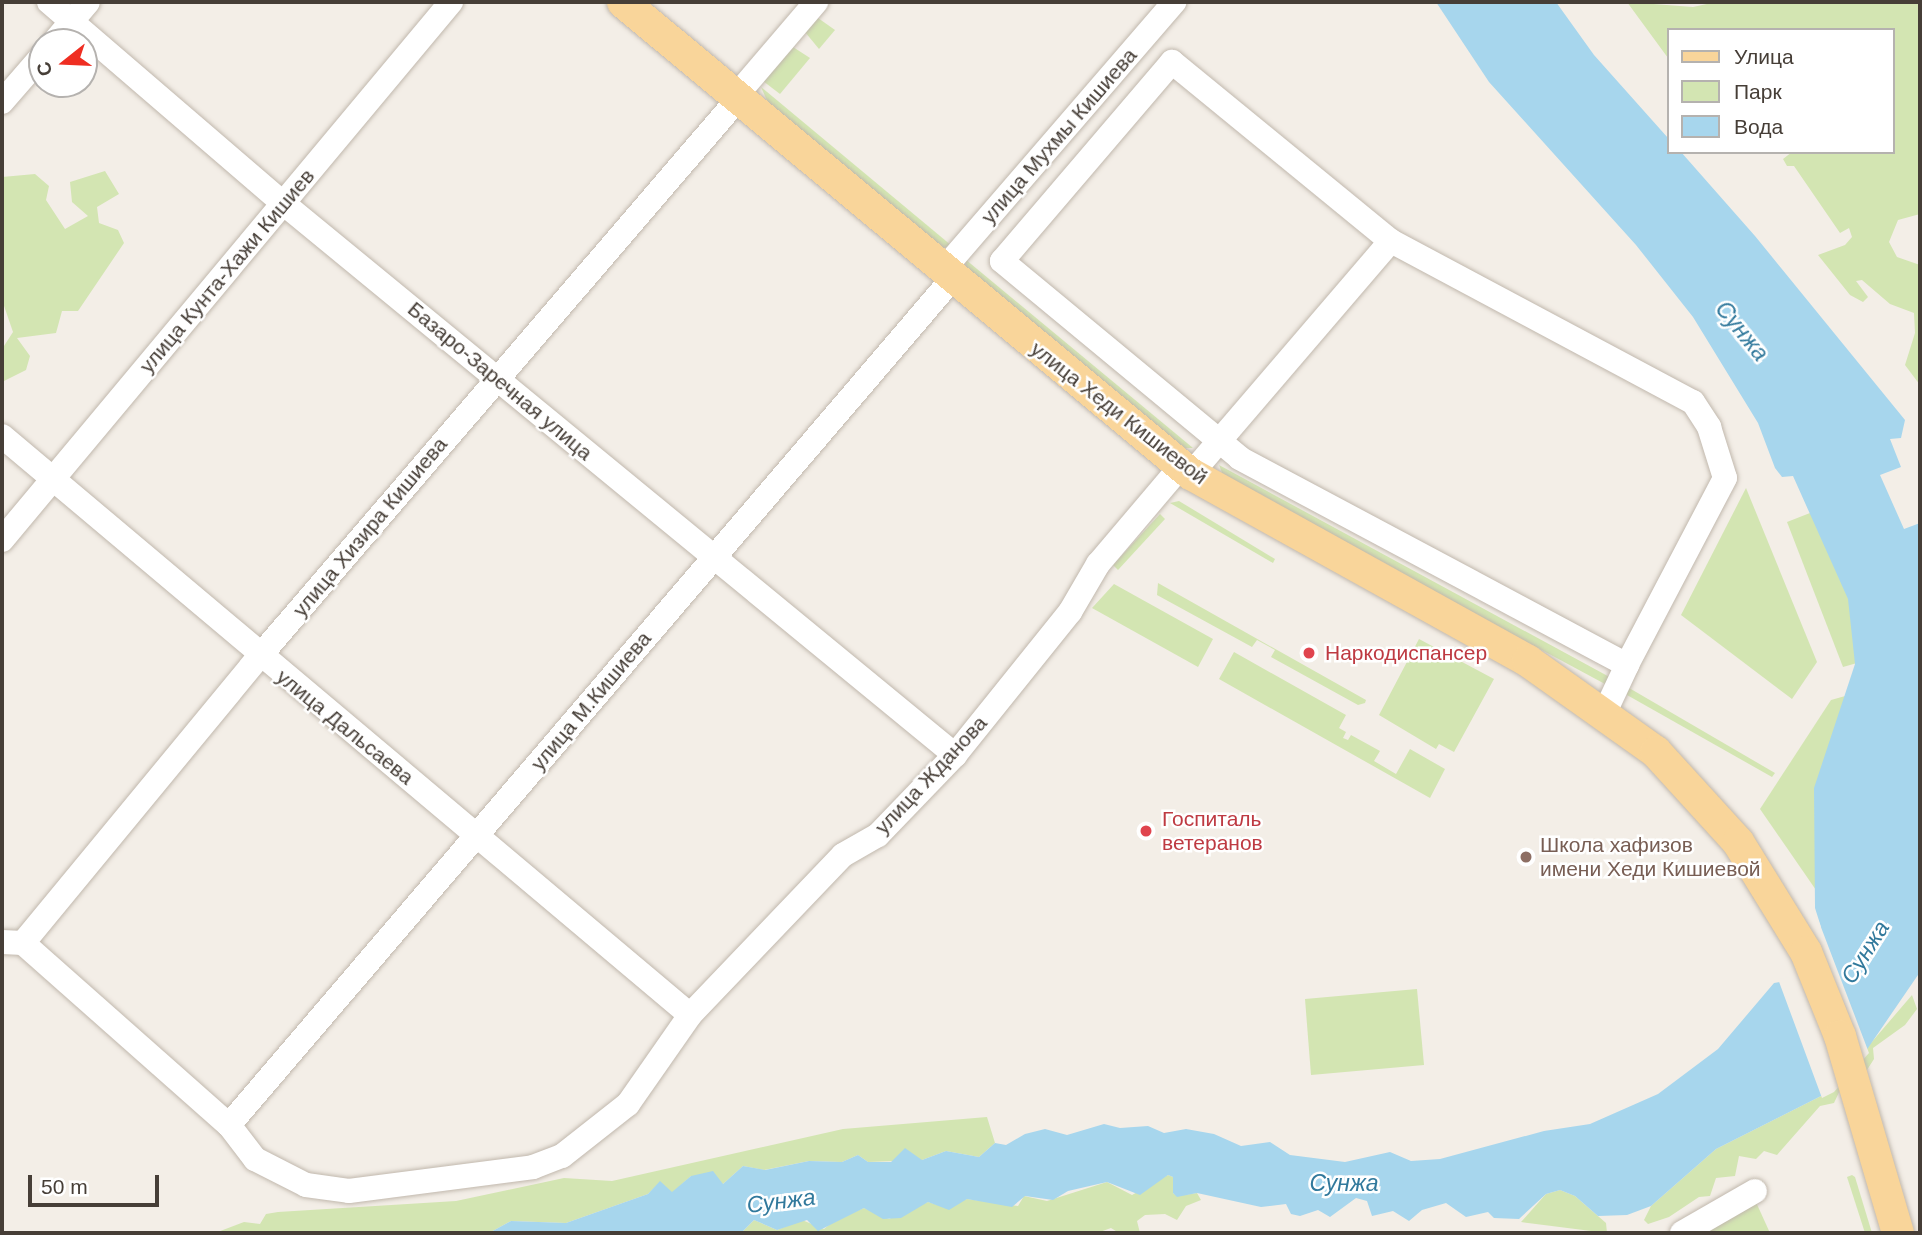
<!DOCTYPE html>
<html>
<head>
<meta charset="utf-8">
<style>
	body { margin:0 }
	#map { position:relative; width:1922px; height:1235px; overflow:hidden; background:#f3eee7; font-family:Arial,sans-serif }
	div>[style] { position:absolute }
	.green>* { inset:0; background:#d3e5b2 }
	.water>* { inset:0; background:#a7d6ed }
	.pier>* { inset:0; background:#f3eee7 }
	.roads { filter:drop-shadow(0 0 2px #c1b8ad) drop-shadow(0 0 2px #c1b8ad) }
	.minor>* { height:24px; margin:-12px; padding:0 12px; transform-origin:12px; border-radius:12px; background:#fff }
	.major>* { height:32px; margin:-16px; padding:0 16px; transform-origin:16px; border-radius:16px; background:#f9d59a }
	.dots>* { width:19px; height:19px; translate:-50% -50%; box-sizing:border-box; border:4px solid #fff; border-radius:50% }
	span { translate:-50% -50%; white-space:nowrap; text-align:center; line-height:1.15; -webkit-text-stroke:5px #fff; paint-order:stroke }
	.street-label { font-size:21px; color:#463e37 }
	.health-label { font-size:21px; color:#be3a42 }
	.left { translate:0 -50%; text-align:left }
	.education-label { font-size:21px; color:#785e54 }
	.water-label { font-size:23px; color:#31799c; font-style:italic }
	.frame { position:absolute; inset:0; border:4px solid #463e37; pointer-events:none }
	.legend { position:absolute; left:1667px; top:28px; width:228px; height:126px; box-sizing:border-box; background:#fff; border:2px solid #b5b2af; margin:0; padding:9px 12px; list-style:none; font-size:21px; color:#463e37 }
	.legend li { display:flex; align-items:center; gap:14px; height:35px }
	.legend b { width:35px; border:2px solid #b5b2af }
	.north { position:absolute; left:28px; top:28px; width:70px; height:70px; box-sizing:border-box; background:#fff; border:2px solid #b5b2af; border-radius:50%; rotate:252deg; font-size:19px; font-weight:700; line-height:28px; text-align:center; color:#463e37 }
	.north::after { content:''; display:block; margin:auto; width:24px; height:32px; background:#ef2e22; clip-path:polygon(50% 0,100% 100%,50% 72%,0 100%) }
	.scale { position:absolute; left:28px; top:1175px; width:131px; height:32px; box-sizing:border-box; border:4px solid #463e37; border-top:0; padding-left:9px; font-size:21px; line-height:24px; white-space:nowrap; color:#463e37; -webkit-text-stroke:5px #fff; paint-order:stroke }
</style>
</head>
<body>
<div id="map">
	<div class="green">
		<div style="clip-path:polygon(1627px 2px,1693px 7px,1716px 2px,1920px 2px,1920px 214px,1898px 220px,1889px 242px,1897px 257px,1920px 265px,1920px 385px,1905px 365px,1915px 333px,1914px 313px,1890px 304px,1862px 280px,1856px 281px,1868px 297px,1863px 302px,1850px 295px,1818px 255px,1845px 245px,1852px 237px,1849px 228px,1840px 233px,1794px 166px,1787px 166px,1783px 159px,1792px 152px,1892px 152px,1892px 30px,1668px 30px,1668px 58px)"></div>
		<div style="clip-path:polygon(818px 18px,835px 30px,819px 49px,805px 32px)"></div>
		<div style="clip-path:polygon(793px 47px,810px 58px,780px 94px,763px 81px)"></div>
		<div style="clip-path:polygon(761px 87px,952px 246px,942px 248px,769px 105px)"></div>
		<div style="clip-path:polygon(105px 171px,119px 194px,97px 207px,99px 223px,118px 230px,124px 243px,78px 311px,62px 311px,56px 333px,17px 338px,30px 356px,26px 370px,4px 381px,4px 346px,13px 332px,2px 300px,2px 177px,35px 174px,49px 186px,46px 200px,65px 229px,88px 216px,72px 202px,70px 182px)"></div>
		<div style="clip-path:polygon(965px 259px,1193px 448px,1185px 448px,1143px 416px,966px 268px)"></div>
		<div style="clip-path:polygon(1219px 465px,1615px 680px,1605px 684px,1341px 542px,1223px 475px)"></div>
		<div style="clip-path:polygon(1879px 486px,1920px 645px,1843px 667px,1787px 522px)"></div>
		<div style="clip-path:polygon(1746px 488px,1817px 662px,1792px 699px,1681px 615px)"></div>
		<div style="clip-path:polygon(1179px 501px,1275px 559px,1273px 563px,1170px 503px)"></div>
		<div style="clip-path:polygon(1160px 514px,1165px 519px,1118px 570px,1113px 565px)"></div>
		<div style="clip-path:polygon(1158px 583px,1366px 700px,1365px 703px,1358px 705px,1271px 657px,1275px 650px,1257px 640px,1252px 647px,1157px 595px)"></div>
		<div style="clip-path:polygon(1114px 584px,1213px 639px,1198px 667px,1092px 608px)"></div>
		<div style="clip-path:polygon(1419px 639px,1494px 679px,1454px 752px,1439px 744px,1436px 749px,1379px 715px)"></div>
		<div style="clip-path:polygon(1234px 652px,1346px 715px,1339px 728px,1346px 732px,1343px 738px,1348px 740px,1351px 735px,1380px 751px,1374px 761px,1396px 774px,1410px 749px,1445px 769px,1430px 798px,1219px 679px)"></div>
		<div style="clip-path:polygon(1920px 675px,1827px 906px,1760px 809px,1831px 700px)"></div>
		<div style="clip-path:polygon(1624px 685px,1775px 773px,1772px 777px,1627px 695px)"></div>
		<div style="clip-path:polygon(1417px 989px,1424px 1065px,1311px 1075px,1305px 999px)"></div>
		<div style="clip-path:polygon(1912px 995px,1917px 1009px,1905px 1025px,1873px 1048px,1874px 1059px,1865px 1073px,1841px 1088px,1834px 1103px,1820px 1106px,1777px 1155px,1764px 1151px,1756px 1159px,1739px 1156px,1735px 1176px,1716px 1178px,1710px 1196px,1699px 1197px,1669px 1217px,1648px 1224px,1644px 1220px,1651px 1206px,1716px 1149px,1829px 1092px)"></div>
		<div style="clip-path:polygon(987px 1117px,995px 1143px,979px 1157px,946px 1151px,922px 1160px,868px 1162px,858px 1155px,842px 1162px,809px 1161px,764px 1170px,743px 1166px,723px 1184px,691px 1176px,672px 1193px,660px 1182px,648px 1194px,566px 1223px,511px 1221px,489px 1233px,215px 1233px,244px 1222px,260px 1224px,266px 1214px,278px 1212px,456px 1201px,564px 1178px,612px 1181px,843px 1129px)"></div>
		<div style="clip-path:polygon(1168px 1175px,1173px 1177px,1173px 1193px,1177px 1196px,1197px 1193px,1201px 1200px,1186px 1206px,1177px 1220px,1165px 1214px,1145px 1215px,1137px 1221px,1140px 1233px,1119px 1233px,1111px 1228px,1097px 1233px,741px 1233px,754px 1220px,777px 1230px,802px 1220px,824px 1229px,836px 1219px,864px 1208px,889px 1219px,928px 1202px,944px 1207px,967px 1199px,1018px 1206px,1024px 1196px,1047px 1201px,1107px 1182px,1132px 1195px)"></div>
		<div style="clip-path:polygon(1852px 1175px,1855px 1177px,1872px 1233px,1865px 1233px,1847px 1177px)"></div>
		<div style="clip-path:polygon(1560px 1190px,1575px 1196px,1606px 1223px,1607px 1233px,1521px 1222px,1546px 1194px)"></div>
		<div style="clip-path:polygon(1755px 1200px,1770px 1233px,1697px 1233px)"></div>
	</div>
	<div class="water">
		<div style="clip-path:polygon(1436px 2px,1556px 2px,1594px 55px,1668px 138px,1668px 152px,1681px 152px,1755px 236px,1905px 420px,1901px 438px,1890px 439px,1901px 467px,1880px 475px,1904px 529px,1920px 523px,1920px 972px,1868px 1048px,1829px 1092px,1716px 1149px,1651px 1206px,1627px 1215px,1598px 1216px,1575px 1196px,1560px 1190px,1546px 1194px,1519px 1219px,1494px 1218px,1488px 1212px,1466px 1217px,1446px 1203px,1422px 1210px,1409px 1221px,1393px 1211px,1372px 1216px,1367px 1201px,1356px 1198px,1330px 1217px,1318px 1210px,1300px 1216px,1291px 1214px,1286px 1204px,1261px 1207px,1197px 1193px,1177px 1197px,1173px 1193px,1173px 1177px,1168px 1175px,1140px 1195px,1107px 1182px,1068px 1191px,1053px 1200px,1025px 1196px,1012px 1207px,967px 1199px,949px 1210px,928px 1202px,901px 1218px,883px 1219px,864px 1208px,818px 1231px,807px 1220px,777px 1230px,754px 1220px,741px 1233px,489px 1233px,511px 1221px,566px 1223px,648px 1194px,660px 1181px,672px 1192px,691px 1176px,713px 1171px,723px 1184px,743px 1166px,765px 1170px,809px 1161px,842px 1162px,858px 1155px,868px 1162px,891px 1162px,905px 1148px,922px 1160px,946px 1151px,979px 1157px,995px 1143px,1006px 1145px,1025px 1134px,1045px 1129px,1067px 1135px,1104px 1124px,1120px 1128px,1148px 1126px,1164px 1133px,1186px 1129px,1214px 1134px,1241px 1146px,1270px 1142px,1290px 1155px,1345px 1162px,1390px 1152px,1411px 1161px,1440px 1159px,1544px 1131px,1590px 1124px,1658px 1094px,1718px 1049px,1774px 983px,1793px 980px,1821px 927px,1815px 908px,1814px 788px,1855px 664px,1848px 599px,1793px 476px,1782px 477px,1775px 468px,1758px 423px,1693px 317px,1636px 245px,1489px 82px)"></div>
	</div>
	<div class="pier">
		<div style="clip-path:polygon(1811px 901px,1869px 1053px,1834px 1092px,1822px 1098px,1778px 979px,1791px 977px,1807px 957px,1818px 927px)"></div>
	</div>
	<div class="roads">
		<div class="minor">
			<div style="left:49px;top:2px;width:308px;rotate:40.7deg"></div>
			<div style="left:283px;top:203px;width:870px;rotate:39.4deg"></div>
			<div style="left:54px;top:42px;width:52px;rotate:-49.6deg"></div>
			<div style="left:1172px;top:62px;width:283px;rotate:39.3deg"></div>
			<div style="left:1391px;top:241px;width:342px;rotate:28.1deg"></div>
			<div style="left:1693px;top:402px;width:30px;rotate:57deg"></div>
			<div style="left:1709px;top:427px;width:53px;rotate:72.6deg"></div>
			<div style="left:1725px;top:478px;width:211px;rotate:117.7deg"></div>
			<div style="left:1627px;top:665px;width:439px;rotate:-151.9deg"></div>
			<div style="left:1240px;top:458px;width:309px;rotate:-140.4deg"></div>
			<div style="left:1002px;top:261px;width:262px;rotate:-49.5deg"></div>
			<div style="left:735px;top:97px;width:125px;rotate:-49.5deg"></div>
			<div style="left:2px;top:102px;width:61px;rotate:-49deg"></div>
			<div style="left:943px;top:270px;width:354px;rotate:-49.2deg"></div>
			<div style="left:2px;top:436px;width:899px;rotate:40.08deg"></div>
			<div style="left:1191px;top:474px;width:307px;rotate:-49.4deg"></div>
			<div style="left:2px;top:540px;width:701px;rotate:-50.15deg"></div>
			<div style="left:1605px;top:712px;width:52px;rotate:-64.9deg"></div>
			<div style="left:2px;top:942px;width:21px;rotate:3deg"></div>
			<div style="left:23px;top:943px;width:371px;rotate:-50.5deg"></div>
			<div style="left:259px;top:657px;width:735px;rotate:-49.36deg"></div>
			<div style="left:23px;top:943px;width:275px;rotate:41.5deg"></div>
			<div style="left:229px;top:1125px;width:43px;rotate:52.6deg"></div>
			<div style="left:255px;top:1159px;width:57px;rotate:27deg"></div>
			<div style="left:306px;top:1185px;width:43px;rotate:7.9deg"></div>
			<div style="left:349px;top:1191px;width:186px;rotate:-7.4deg"></div>
			<div style="left:533px;top:1167px;width:31px;rotate:-21deg"></div>
			<div style="left:562px;top:1156px;width:84px;rotate:-38.2deg"></div>
			<div style="left:628px;top:1104px;width:108px;rotate:-55.1deg"></div>
			<div style="left:690px;top:1015px;width:221px;rotate:-46.3deg"></div>
			<div style="left:843px;top:855px;width:40px;rotate:-29.7deg"></div>
			<div style="left:878px;top:835px;width:111px;rotate:-46.1deg"></div>
			<div style="left:955px;top:755px;width:184px;rotate:-51.2deg"></div>
			<div style="left:1070px;top:612px;width:56px;rotate:-59.7deg"></div>
			<div style="left:1098px;top:564px;width:128px;rotate:-49.7deg"></div>
			<div style="left:229px;top:1125px;width:1114px;rotate:-49.48deg"></div>
			<div style="left:1682px;top:1233px;width:84px;rotate:-29.9deg"></div>
		</div>
		<div class="major">
			<div style="left:623px;top:2px;width:739px;rotate:39.73deg"></div>
			<div style="left:1191px;top:474px;width:385px;rotate:29deg"></div>
			<div style="left:1528px;top:661px;width:157px;rotate:35.4deg"></div>
			<div style="left:1656px;top:752px;width:122px;rotate:47.7deg"></div>
			<div style="left:1738px;top:842px;width:129px;rotate:58.3deg"></div>
			<div style="left:1806px;top:952px;width:91px;rotate:68deg"></div>
			<div style="left:1840px;top:1036px;width:205px;rotate:73.6deg"></div>
		</div>
	</div>
	<div class="dots">
		<div style="left:1309px;top:653px;background:#e0444e"></div>
		<div style="left:1146px;top:831px;background:#e0444e"></div>
		<div style="left:1526px;top:857px;background:#8d6e63"></div>
	</div>
	<div class="street-label">
		<span style="left:1059px;top:136px;rotate:-49deg">улица Мухмы Кишиева</span>
		<span style="left:227px;top:271px;rotate:-50deg">улица Кунта-Хажи Кишиев</span>
		<span style="left:500px;top:381px;rotate:40deg">Базаро-Заречная улица</span>
		<span style="left:1119px;top:413px;rotate:38deg">улица Хеди Кишиевой</span>
		<span style="left:370px;top:527px;rotate:-50deg">улица Хизира Кишиева</span>
		<span style="left:591px;top:701px;rotate:-50deg">улица М.Кишиева</span>
		<span style="left:345px;top:727px;rotate:39deg">улица Дальсаева</span>
		<span style="left:931px;top:775px;rotate:-47deg">улица Жданова</span>
	</div>
	<div class="health-label">
		<span class="left" style="left:1325px;top:653px">Наркодиспансер</span>
		<span class="left" style="left:1162px;top:831px">Госпиталь<br>ветеранов</span>
	</div>
	<div class="education-label">
		<span class="left" style="left:1540px;top:857px">Школа хафизов<br>имени Хеди Кишиевой</span>
	</div>
	<div class="water-label">
		<span style="left:1742px;top:331px;rotate:51deg">Сунжа</span>
		<span style="left:1865px;top:952px;rotate:-58deg">Сунжа</span>
		<span style="left:1344px;top:1183px">Сунжа</span>
		<span style="left:781px;top:1201px;rotate:-7deg">Сунжа</span>
	</div>
	<div class="frame"></div>
	<ul class="legend">
	<li><b style="height:9px;background:#f9d59a"></b>Улица</li>
	<li><b style="height:19px;background:#d3e5b2"></b>Парк</li>
	<li><b style="height:19px;background:#a7d6ed"></b>Вода</li>
	</ul>
	<div class="north">С</div>
	<div class="scale">50 m</div>
</div>
</body>
</html>
